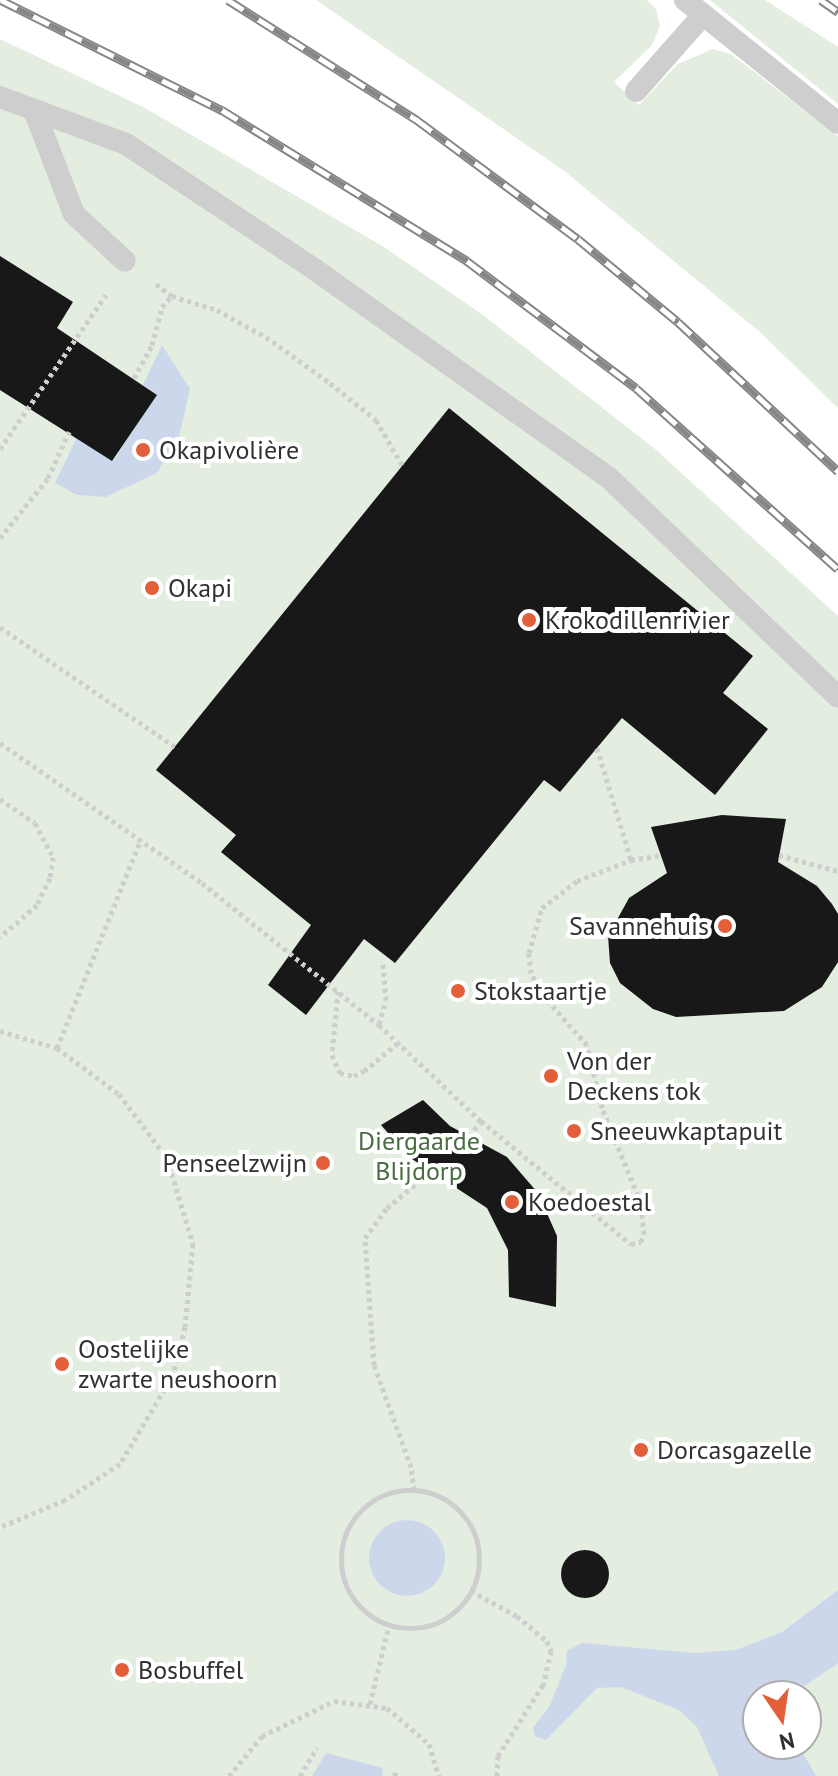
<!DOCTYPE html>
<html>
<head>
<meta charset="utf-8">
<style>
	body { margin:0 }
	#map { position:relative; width:838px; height:1776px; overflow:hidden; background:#fff; font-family:"PT Sans",sans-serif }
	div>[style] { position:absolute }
	.green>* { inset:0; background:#e3ede0 }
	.water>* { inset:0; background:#cdd7ec }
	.round { border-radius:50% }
	.building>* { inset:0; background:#181818 }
	.path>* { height:5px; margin-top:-2.5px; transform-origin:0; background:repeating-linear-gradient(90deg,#cecece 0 4px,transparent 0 8px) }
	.path>.ring { margin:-2.5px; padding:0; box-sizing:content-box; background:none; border:5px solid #cecece; border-radius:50% }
	.lane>* { height:22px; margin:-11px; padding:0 11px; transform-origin:11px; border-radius:11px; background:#cecece }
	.rail>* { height:9px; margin-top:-4.5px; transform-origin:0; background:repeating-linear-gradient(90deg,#fff 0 18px,#868686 0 36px); box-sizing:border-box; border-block:2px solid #868686 }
	.dots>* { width:22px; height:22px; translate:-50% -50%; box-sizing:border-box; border:4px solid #fff; border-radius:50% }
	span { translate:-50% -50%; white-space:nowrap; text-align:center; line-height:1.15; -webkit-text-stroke:8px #fff; paint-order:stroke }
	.poi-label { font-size:26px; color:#313131 }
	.left { translate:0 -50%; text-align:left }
	.right { translate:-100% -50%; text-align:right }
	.park-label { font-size:26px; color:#466c3f }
	.north { position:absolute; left:742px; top:1680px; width:80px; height:80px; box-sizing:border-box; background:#fff; border:2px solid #adadad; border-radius:50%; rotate:167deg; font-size:22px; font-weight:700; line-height:32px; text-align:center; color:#313131 }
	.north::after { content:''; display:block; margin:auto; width:28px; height:36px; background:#e25f39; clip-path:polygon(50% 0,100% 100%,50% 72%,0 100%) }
</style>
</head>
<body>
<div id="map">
	<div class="green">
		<div style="clip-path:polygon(316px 0,647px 0,656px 9px,660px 26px,652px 45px,614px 82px,639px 105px,678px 64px,713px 49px,731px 54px,838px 136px,838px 408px,760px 332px,563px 170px)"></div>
		<div style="clip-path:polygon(710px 0,765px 0,838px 47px,838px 104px)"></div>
		<div style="clip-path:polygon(evenodd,0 39px,145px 108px,384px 247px,483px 315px,654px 448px,838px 616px,838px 1776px,0 1776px,0 39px,758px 1696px,806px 1696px,806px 1744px,758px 1744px,758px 1696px)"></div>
	</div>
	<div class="water">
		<div style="clip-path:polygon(162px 345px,190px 389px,179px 437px,157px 473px,106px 497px,77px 495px,55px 483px,77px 437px,113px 461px,157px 394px,143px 385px)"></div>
		<div class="round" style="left:369px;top:1520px;width:76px;height:76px"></div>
		<div style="clip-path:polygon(838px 1590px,838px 1663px,790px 1696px,758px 1696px,758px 1744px,798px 1744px,816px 1776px,719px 1776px,697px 1727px,679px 1710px,621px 1687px,597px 1688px,546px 1740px,535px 1736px,533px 1728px,550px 1705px,566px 1665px,567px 1651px,582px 1643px,695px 1653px,736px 1650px,782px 1632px)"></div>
		<div style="clip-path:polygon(326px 1753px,383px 1768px,382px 1776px,312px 1776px)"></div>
	</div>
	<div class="building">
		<div style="clip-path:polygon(0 256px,73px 302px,57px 328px,157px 395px,112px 461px,0 390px)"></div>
		<div style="clip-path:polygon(449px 408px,753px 656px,723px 693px,768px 729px,715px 795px,622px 718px,560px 792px,544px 780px,395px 963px,364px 939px,306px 1015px,268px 985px,311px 925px,221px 852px,236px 835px,156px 770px)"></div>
		<div style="clip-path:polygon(722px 815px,786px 819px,778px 862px,817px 886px,832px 904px,838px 914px,838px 962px,822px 987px,784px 1011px,676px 1017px,653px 1009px,620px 983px,610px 963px,608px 936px,629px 898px,667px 873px,651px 827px)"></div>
		<div style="clip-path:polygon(423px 1100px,450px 1126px,507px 1157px,538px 1193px,557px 1236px,556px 1307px,509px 1297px,508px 1250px,487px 1208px,409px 1157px,381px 1125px)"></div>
		<div class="round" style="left:561px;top:1550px;width:48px;height:48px"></div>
	</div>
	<div class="path">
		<div style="left:156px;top:284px;width:20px;rotate:37deg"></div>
		<div style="left:134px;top:378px;width:38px;rotate:-61deg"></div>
		<div style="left:152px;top:345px;width:39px;rotate:-75deg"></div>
		<div style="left:162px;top:307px;width:15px;rotate:-48deg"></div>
		<div style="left:172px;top:296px;width:47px;rotate:17.3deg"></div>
		<div style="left:217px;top:310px;width:56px;rotate:28.9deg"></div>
		<div style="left:266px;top:337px;width:79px;rotate:35.7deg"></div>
		<div style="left:330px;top:383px;width:59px;rotate:38.8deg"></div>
		<div style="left:376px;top:420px;width:52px;rotate:60deg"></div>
		<div style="left:0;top:449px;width:187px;rotate:-55.5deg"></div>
		<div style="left:0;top:538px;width:77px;rotate:-51.3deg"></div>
		<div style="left:48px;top:478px;width:51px;rotate:-65.5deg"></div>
		<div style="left:0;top:627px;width:216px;rotate:34.4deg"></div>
		<div style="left:0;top:743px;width:246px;rotate:34.7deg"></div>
		<div style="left:202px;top:883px;width:227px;rotate:38.7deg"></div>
		<div style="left:379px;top:1025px;width:140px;rotate:43.3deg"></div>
		<div style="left:481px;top:1121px;width:194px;rotate:39.4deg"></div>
		<div style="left:631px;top:1244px;width:10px;rotate:-11deg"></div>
		<div style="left:641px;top:1242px;width:9px;rotate:-69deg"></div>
		<div style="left:644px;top:1234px;width:31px;rotate:-96deg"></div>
		<div style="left:641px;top:1203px;width:103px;rotate:-112.3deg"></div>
		<div style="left:602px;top:1108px;width:65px;rotate:-103.4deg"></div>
		<div style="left:587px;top:1045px;width:68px;rotate:-131.4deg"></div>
		<div style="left:542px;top:994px;width:24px;rotate:-118deg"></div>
		<div style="left:531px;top:973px;width:20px;rotate:-96deg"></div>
		<div style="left:529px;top:953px;width:47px;rotate:-73.9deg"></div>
		<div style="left:542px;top:908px;width:44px;rotate:-37.6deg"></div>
		<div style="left:577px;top:881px;width:58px;rotate:-21.3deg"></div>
		<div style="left:597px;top:748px;width:117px;rotate:73.1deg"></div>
		<div style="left:631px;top:860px;width:30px;rotate:-9deg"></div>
		<div style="left:0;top:799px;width:42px;rotate:34.4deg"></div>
		<div style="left:35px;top:823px;width:38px;rotate:62deg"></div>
		<div style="left:53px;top:857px;width:21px;rotate:98deg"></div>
		<div style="left:50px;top:878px;width:30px;rotate:116deg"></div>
		<div style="left:37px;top:905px;width:49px;rotate:139.1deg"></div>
		<div style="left:779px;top:855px;width:61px;rotate:15.2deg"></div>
		<div style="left:338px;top:991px;width:64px;rotate:95.4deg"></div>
		<div style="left:332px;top:1055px;width:20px;rotate:66deg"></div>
		<div style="left:340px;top:1073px;width:14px;rotate:12deg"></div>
		<div style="left:354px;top:1076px;width:11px;rotate:-27deg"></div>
		<div style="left:364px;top:1071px;width:44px;rotate:-39.5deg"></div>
		<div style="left:379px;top:1024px;width:25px;rotate:-74deg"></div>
		<div style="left:386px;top:1000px;width:37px;rotate:-95deg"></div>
		<div style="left:0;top:1031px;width:59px;rotate:16.6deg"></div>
		<div style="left:57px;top:1048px;width:77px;rotate:36.6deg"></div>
		<div style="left:119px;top:1094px;width:80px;rotate:53.1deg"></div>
		<div style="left:167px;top:1158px;width:90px;rotate:73.2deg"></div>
		<div style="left:193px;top:1244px;width:83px;rotate:95.5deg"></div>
		<div style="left:185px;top:1327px;width:49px;rotate:104deg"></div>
		<div style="left:173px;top:1375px;width:104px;rotate:120.8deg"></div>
		<div style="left:120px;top:1464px;width:66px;rotate:146.8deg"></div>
		<div style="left:65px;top:1500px;width:70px;rotate:157.4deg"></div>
		<div style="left:57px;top:1048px;width:225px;rotate:-68.1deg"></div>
		<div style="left:469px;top:1136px;width:19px;rotate:-51deg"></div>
		<div style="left:414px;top:1490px;width:23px;rotate:-97deg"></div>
		<div style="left:411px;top:1467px;width:109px;rotate:-109.9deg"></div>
		<div style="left:374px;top:1365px;width:127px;rotate:-94.1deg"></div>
		<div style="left:365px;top:1238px;width:37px;rotate:-54deg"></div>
		<div style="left:387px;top:1208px;width:56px;rotate:-39.9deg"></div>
		<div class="ring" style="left:341px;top:1490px;width:133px;height:133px"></div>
		<div style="left:471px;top:1591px;width:52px;rotate:28.5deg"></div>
		<div style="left:517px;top:1616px;width:39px;rotate:40deg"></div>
		<div style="left:547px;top:1641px;width:11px;rotate:68deg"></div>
		<div style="left:551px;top:1651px;width:35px;rotate:103deg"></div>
		<div style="left:543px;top:1685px;width:84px;rotate:122.4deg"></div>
		<div style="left:498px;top:1756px;width:20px;rotate:93deg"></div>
		<div style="left:370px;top:1704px;width:81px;rotate:-76.5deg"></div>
		<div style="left:229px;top:1776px;width:52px;rotate:-50.5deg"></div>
		<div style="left:262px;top:1736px;width:80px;rotate:-25.9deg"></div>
		<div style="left:334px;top:1701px;width:53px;rotate:7.5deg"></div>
		<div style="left:387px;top:1708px;width:55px;rotate:40.6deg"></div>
		<div style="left:429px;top:1744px;width:34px;rotate:73deg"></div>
		<div style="left:300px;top:1776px;width:33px;rotate:-59deg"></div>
		<div style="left:395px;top:1776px;width:6px;rotate:-81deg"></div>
	</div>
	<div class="lane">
		<div style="left:685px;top:0;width:196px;rotate:38.8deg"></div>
		<div style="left:636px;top:91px;width:101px;rotate:-48.6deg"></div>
		<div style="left:0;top:97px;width:134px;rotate:20.5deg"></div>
		<div style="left:126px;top:144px;width:226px;rotate:33.6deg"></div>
		<div style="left:314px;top:269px;width:360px;rotate:35.3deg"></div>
		<div style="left:608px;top:477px;width:318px;rotate:43.7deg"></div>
		<div style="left:34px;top:110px;width:111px;rotate:69deg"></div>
		<div style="left:74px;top:214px;width:69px;rotate:42.7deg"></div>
	</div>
	<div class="rail">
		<div style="left:1px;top:0;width:247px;rotate:26.5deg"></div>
		<div style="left:222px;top:110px;width:288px;rotate:31.6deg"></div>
		<div style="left:467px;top:261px;width:211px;rotate:36.9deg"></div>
		<div style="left:636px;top:388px;width:271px;rotate:41.9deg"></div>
		<div style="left:228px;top:0;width:224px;rotate:32.4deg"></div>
		<div style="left:417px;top:120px;width:200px;rotate:36.5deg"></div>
		<div style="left:578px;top:239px;width:130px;rotate:39.7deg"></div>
		<div style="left:678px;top:322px;width:219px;rotate:43deg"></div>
		<div style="left:821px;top:0;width:21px;rotate:35deg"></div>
	</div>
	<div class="dots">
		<div style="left:143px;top:450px;background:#e25f39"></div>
		<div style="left:152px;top:588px;background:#e25f39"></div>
		<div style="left:529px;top:620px;background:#e25f39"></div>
		<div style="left:725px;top:926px;background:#e25f39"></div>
		<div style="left:458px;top:991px;background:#e25f39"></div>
		<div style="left:551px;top:1076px;background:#e25f39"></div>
		<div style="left:574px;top:1131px;background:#e25f39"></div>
		<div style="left:323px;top:1163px;background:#e25f39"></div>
		<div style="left:512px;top:1202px;background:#e25f39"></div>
		<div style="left:62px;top:1364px;background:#e25f39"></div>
		<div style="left:641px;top:1450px;background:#e25f39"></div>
		<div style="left:122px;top:1670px;background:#e25f39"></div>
	</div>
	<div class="poi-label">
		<span class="left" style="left:159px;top:450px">Okapivolière</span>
		<span class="left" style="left:168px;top:588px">Okapi</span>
		<span class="left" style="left:545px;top:620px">Krokodillenrivier</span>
		<span class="right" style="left:709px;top:926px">Savannehuis</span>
		<span class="left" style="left:474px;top:991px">Stokstaartje</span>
		<span class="left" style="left:567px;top:1076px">Von der<br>Deckens tok</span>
		<span class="left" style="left:590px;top:1131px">Sneeuwkaptapuit</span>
		<span class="right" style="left:307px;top:1163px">Penseelzwijn</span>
		<span class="left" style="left:528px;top:1202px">Koedoestal</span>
		<span class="left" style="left:78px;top:1364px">Oostelijke<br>zwarte neushoorn</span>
		<span class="left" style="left:657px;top:1450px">Dorcasgazelle</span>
		<span class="left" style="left:138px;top:1670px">Bosbuffel</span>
	</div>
	<div class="park-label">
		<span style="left:419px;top:1156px">Diergaarde<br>Blijdorp</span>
	</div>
	<div class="north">N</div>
</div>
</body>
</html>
